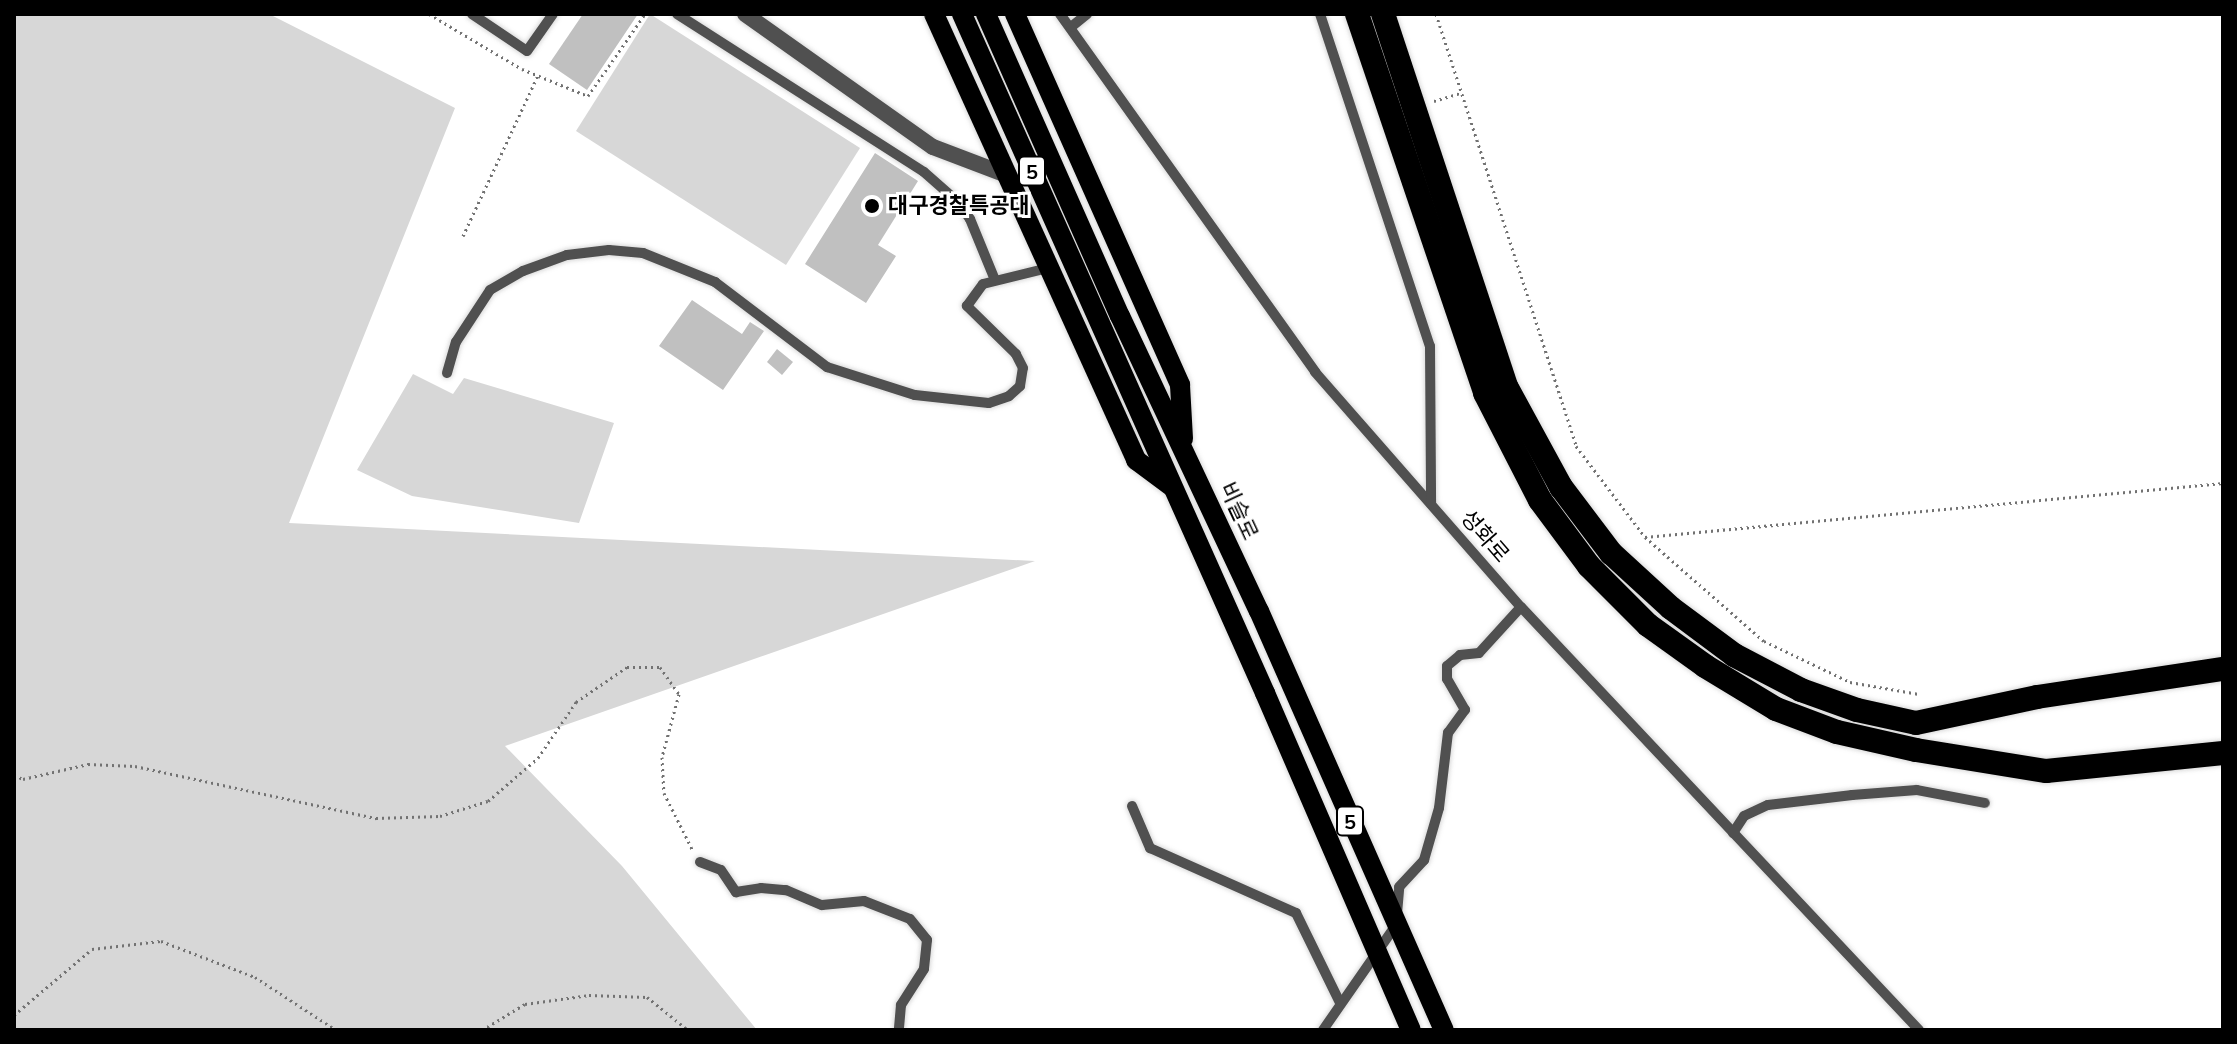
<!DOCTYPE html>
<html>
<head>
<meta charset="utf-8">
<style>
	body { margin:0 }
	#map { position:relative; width:2237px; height:1044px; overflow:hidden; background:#fff; font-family:Mulish,"Noto Sans KR",sans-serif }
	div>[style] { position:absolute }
	.green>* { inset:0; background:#d7d7d7 }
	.building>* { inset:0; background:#c0c0c0 }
	.path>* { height:3px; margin-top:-1.5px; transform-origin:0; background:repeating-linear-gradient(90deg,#727272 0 2px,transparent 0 6px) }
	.roads { filter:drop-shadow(0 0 2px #dbdbdb) drop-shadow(0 0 2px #dbdbdb) }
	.lane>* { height:10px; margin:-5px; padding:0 5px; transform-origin:5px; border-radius:5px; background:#505050 }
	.street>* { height:16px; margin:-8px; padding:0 8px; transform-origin:8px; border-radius:8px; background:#505050 }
	.primary>* { height:20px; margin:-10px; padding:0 10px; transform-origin:10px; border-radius:10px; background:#000 }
	.highway>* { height:24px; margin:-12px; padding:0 12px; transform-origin:12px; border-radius:12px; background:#000 }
	.dots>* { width:22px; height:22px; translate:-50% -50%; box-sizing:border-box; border:4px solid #fff; border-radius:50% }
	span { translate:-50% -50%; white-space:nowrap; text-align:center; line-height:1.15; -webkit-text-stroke:6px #fff; paint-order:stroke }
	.shield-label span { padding:2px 6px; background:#fff; border:2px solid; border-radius:6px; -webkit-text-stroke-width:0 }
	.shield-label { font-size:20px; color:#000; font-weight:700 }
	.poi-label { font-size:22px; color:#000; font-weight:700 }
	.left { translate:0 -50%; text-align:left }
	.street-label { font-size:22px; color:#000 }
	.frame { position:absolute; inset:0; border:16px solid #000; pointer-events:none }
</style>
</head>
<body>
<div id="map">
	<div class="green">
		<div style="clip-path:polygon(14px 14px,269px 14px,455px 108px,289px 523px,1035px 561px,505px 746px,622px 866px,757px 1030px,14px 1030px)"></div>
		<div style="clip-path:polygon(650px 14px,860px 148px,786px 265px,576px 131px)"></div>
		<div style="clip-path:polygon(413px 374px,453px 394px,464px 378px,614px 423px,579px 523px,412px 496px,357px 470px)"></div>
	</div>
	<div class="building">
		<div style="clip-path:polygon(583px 14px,638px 14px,587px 90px,549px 64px)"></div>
		<div style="clip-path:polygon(875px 153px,918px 181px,878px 245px,896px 256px,866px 303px,805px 264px)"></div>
		<div style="clip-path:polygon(692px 300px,742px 334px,750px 322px,764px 331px,723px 390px,659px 346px)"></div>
		<div style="clip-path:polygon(777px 349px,793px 362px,782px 375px,767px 362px)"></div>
	</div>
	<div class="path">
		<div style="left:429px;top:14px;width:108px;rotate:30.6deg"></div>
		<div style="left:522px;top:69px;width:71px;rotate:22.2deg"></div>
		<div style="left:588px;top:96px;width:100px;rotate:-55.2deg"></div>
		<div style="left:1436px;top:14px;width:454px;rotate:72deg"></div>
		<div style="left:1576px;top:446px;width:114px;rotate:52.8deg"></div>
		<div style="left:1645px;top:537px;width:158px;rotate:41.2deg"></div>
		<div style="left:1764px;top:641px;width:95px;rotate:25.5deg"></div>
		<div style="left:1850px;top:682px;width:70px;rotate:9.9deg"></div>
		<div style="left:1434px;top:101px;width:28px;rotate:-17deg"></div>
		<div style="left:463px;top:236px;width:178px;rotate:-65deg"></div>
		<div style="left:1645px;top:537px;width:581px;rotate:-5.34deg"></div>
		<div style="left:14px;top:775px;width:10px;rotate:24deg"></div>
		<div style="left:23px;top:779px;width:67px;rotate:-13deg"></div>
		<div style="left:88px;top:764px;width:47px;rotate:2.4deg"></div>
		<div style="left:135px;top:766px;width:247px;rotate:12.2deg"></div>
		<div style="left:376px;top:818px;width:64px;rotate:-1.8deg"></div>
		<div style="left:440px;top:816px;width:50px;rotate:-17.4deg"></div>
		<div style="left:488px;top:801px;width:66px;rotate:-40.7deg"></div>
		<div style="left:538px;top:758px;width:68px;rotate:-55.8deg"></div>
		<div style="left:576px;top:702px;width:62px;rotate:-34.5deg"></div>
		<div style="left:627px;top:667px;width:33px"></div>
		<div style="left:660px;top:667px;width:33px;rotate:55deg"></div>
		<div style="left:679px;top:694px;width:65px;rotate:105.1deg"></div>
		<div style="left:662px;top:757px;width:36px;rotate:87deg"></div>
		<div style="left:664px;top:793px;width:65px;rotate:63.4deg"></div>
		<div style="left:14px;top:1015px;width:102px;rotate:-40.2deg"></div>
		<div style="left:92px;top:949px;width:69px;rotate:-6.6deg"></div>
		<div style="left:161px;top:941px;width:101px;rotate:21deg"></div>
		<div style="left:255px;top:977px;width:97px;rotate:33.2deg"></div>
		<div style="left:482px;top:1030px;width:50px;rotate:-31.2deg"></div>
		<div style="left:525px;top:1004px;width:65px;rotate:-8deg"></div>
		<div style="left:589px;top:995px;width:58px;rotate:2deg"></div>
		<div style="left:647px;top:997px;width:53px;rotate:38.8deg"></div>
	</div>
	<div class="roads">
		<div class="lane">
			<div style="left:472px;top:14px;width:66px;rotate:33.9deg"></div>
			<div style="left:527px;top:51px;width:45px;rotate:-54.9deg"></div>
			<div style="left:677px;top:14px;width:293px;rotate:32.6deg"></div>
			<div style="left:924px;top:172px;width:45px;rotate:41.4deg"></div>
			<div style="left:958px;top:202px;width:21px;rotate:55deg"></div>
			<div style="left:970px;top:219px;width:66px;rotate:67.7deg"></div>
			<div style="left:1060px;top:14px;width:440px;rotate:54.5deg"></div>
			<div style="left:1315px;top:372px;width:313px;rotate:48.8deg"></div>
			<div style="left:1521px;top:607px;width:581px;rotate:46.74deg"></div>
			<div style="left:1320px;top:14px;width:350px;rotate:71.7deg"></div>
			<div style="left:1430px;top:346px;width:158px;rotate:89.6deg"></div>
			<div style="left:1071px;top:27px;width:21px;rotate:-39deg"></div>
			<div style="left:447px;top:373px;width:32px;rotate:-74deg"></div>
			<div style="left:456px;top:342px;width:62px;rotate:-56.8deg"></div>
			<div style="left:490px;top:290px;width:38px;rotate:-30deg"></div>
			<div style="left:523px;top:271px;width:47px;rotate:-20deg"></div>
			<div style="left:567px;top:255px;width:42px;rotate:-6.8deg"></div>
			<div style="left:609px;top:250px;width:34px;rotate:5deg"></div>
			<div style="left:643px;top:253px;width:78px;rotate:21.9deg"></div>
			<div style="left:715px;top:282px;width:141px;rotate:37.2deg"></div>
			<div style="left:827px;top:367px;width:92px;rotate:17.7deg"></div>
			<div style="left:915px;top:395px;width:74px;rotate:6.2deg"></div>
			<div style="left:989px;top:403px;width:21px;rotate:-19deg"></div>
			<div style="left:1009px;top:396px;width:15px;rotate:-42deg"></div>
			<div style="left:1020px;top:386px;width:18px;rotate:-81deg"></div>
			<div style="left:1023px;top:368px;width:16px;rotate:-117deg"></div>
			<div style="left:1016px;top:354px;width:69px;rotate:-135.6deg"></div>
			<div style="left:967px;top:306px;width:27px;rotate:-54deg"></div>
			<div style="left:983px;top:284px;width:67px;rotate:-13.8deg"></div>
			<div style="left:1132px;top:806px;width:46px;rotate:66.8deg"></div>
			<div style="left:1150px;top:848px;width:160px;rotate:24deg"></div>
			<div style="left:1296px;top:913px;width:100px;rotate:63.9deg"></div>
			<div style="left:1733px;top:833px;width:20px;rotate:-57deg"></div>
			<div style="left:1744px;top:816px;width:26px;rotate:-25deg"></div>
			<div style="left:1768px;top:805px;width:85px;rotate:-6.8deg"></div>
			<div style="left:1852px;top:795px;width:65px;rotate:-4.4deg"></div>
			<div style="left:1917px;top:790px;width:69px;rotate:10.8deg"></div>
			<div style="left:700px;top:862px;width:22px;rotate:21deg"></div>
			<div style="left:721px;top:870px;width:27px;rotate:56deg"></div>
			<div style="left:736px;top:892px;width:25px;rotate:-9deg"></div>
			<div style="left:761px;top:888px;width:25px;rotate:5deg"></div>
			<div style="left:786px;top:890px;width:39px;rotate:23deg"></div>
			<div style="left:822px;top:905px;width:42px;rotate:-5.4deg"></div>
			<div style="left:864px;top:901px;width:49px;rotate:21.4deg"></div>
			<div style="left:910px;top:919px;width:27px;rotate:51deg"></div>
			<div style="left:927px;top:940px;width:29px;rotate:96deg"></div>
			<div style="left:924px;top:969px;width:43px;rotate:122.6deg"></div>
			<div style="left:901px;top:1005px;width:25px;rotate:95deg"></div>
			<div style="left:1323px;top:1030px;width:128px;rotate:-55.2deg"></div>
			<div style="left:1396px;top:925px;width:38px;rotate:-85deg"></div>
			<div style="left:1399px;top:887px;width:37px;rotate:-47deg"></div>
			<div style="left:1424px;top:860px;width:54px;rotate:-73.9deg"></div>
			<div style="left:1439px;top:808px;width:76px;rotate:-83.2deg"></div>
			<div style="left:1448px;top:733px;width:29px;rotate:-54deg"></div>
			<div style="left:1465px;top:710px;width:36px;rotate:-120deg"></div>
			<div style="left:1447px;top:679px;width:13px;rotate:-90deg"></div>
			<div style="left:1447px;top:666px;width:17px;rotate:-40deg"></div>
			<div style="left:1460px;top:655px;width:19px;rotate:-6deg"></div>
			<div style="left:1479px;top:653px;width:62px;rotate:-47.6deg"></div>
		</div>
		<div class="street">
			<div style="left:745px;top:14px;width:230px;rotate:35.3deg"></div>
			<div style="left:933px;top:147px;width:76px;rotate:20.8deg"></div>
		</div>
		<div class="primary">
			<div style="left:934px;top:14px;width:490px;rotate:65.6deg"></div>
			<div style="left:1136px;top:460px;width:44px;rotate:36.6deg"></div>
			<div style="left:962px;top:14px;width:744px;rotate:65.95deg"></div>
			<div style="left:1265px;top:693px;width:367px;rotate:66.6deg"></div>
			<div style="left:986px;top:14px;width:330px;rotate:66.1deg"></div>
			<div style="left:1120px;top:316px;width:326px;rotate:64.8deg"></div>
			<div style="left:1259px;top:611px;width:458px;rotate:66.2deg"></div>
			<div style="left:1015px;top:14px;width:406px;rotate:66deg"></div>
			<div style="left:1180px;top:385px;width:54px;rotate:86.8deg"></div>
		</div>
		<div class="highway">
			<div style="left:1357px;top:14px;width:400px;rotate:71.3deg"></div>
			<div style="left:1485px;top:393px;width:120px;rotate:62.8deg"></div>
			<div style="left:1540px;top:500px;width:82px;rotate:53.4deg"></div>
			<div style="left:1589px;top:566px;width:83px;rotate:45deg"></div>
			<div style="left:1648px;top:625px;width:70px;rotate:35.7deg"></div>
			<div style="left:1705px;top:666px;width:83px;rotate:31.2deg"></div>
			<div style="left:1776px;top:709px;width:65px;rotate:20.7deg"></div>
			<div style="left:1837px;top:732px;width:81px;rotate:12.8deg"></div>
			<div style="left:1916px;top:750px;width:132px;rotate:9.2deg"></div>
			<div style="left:2046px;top:771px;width:178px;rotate:-5.8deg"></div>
			<div style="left:1383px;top:14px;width:394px;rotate:71.7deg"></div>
			<div style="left:1507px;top:388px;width:113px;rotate:61.4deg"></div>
			<div style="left:1561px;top:487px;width:83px;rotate:52.9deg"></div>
			<div style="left:1611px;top:553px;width:81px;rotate:42.5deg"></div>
			<div style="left:1671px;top:608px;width:79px;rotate:36.7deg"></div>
			<div style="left:1734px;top:655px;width:76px;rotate:27.6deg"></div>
			<div style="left:1801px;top:690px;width:59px;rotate:19.7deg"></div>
			<div style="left:1857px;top:710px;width:60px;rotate:12.4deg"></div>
			<div style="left:1916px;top:723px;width:124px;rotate:-12.1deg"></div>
			<div style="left:2037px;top:697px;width:188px;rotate:-8.6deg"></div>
		</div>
	</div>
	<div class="dots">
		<div style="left:872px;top:206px;background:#000"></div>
	</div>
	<div class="shield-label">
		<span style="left:1032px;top:171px">5</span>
		<span style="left:1350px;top:821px">5</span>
	</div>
	<div class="poi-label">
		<span class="left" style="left:888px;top:206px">대구경찰특공대</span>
	</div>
	<div class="street-label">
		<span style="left:1239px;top:511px;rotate:65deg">비슬로</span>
		<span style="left:1485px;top:536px;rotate:49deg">성화로</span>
	</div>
	<div class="frame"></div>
</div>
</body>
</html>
